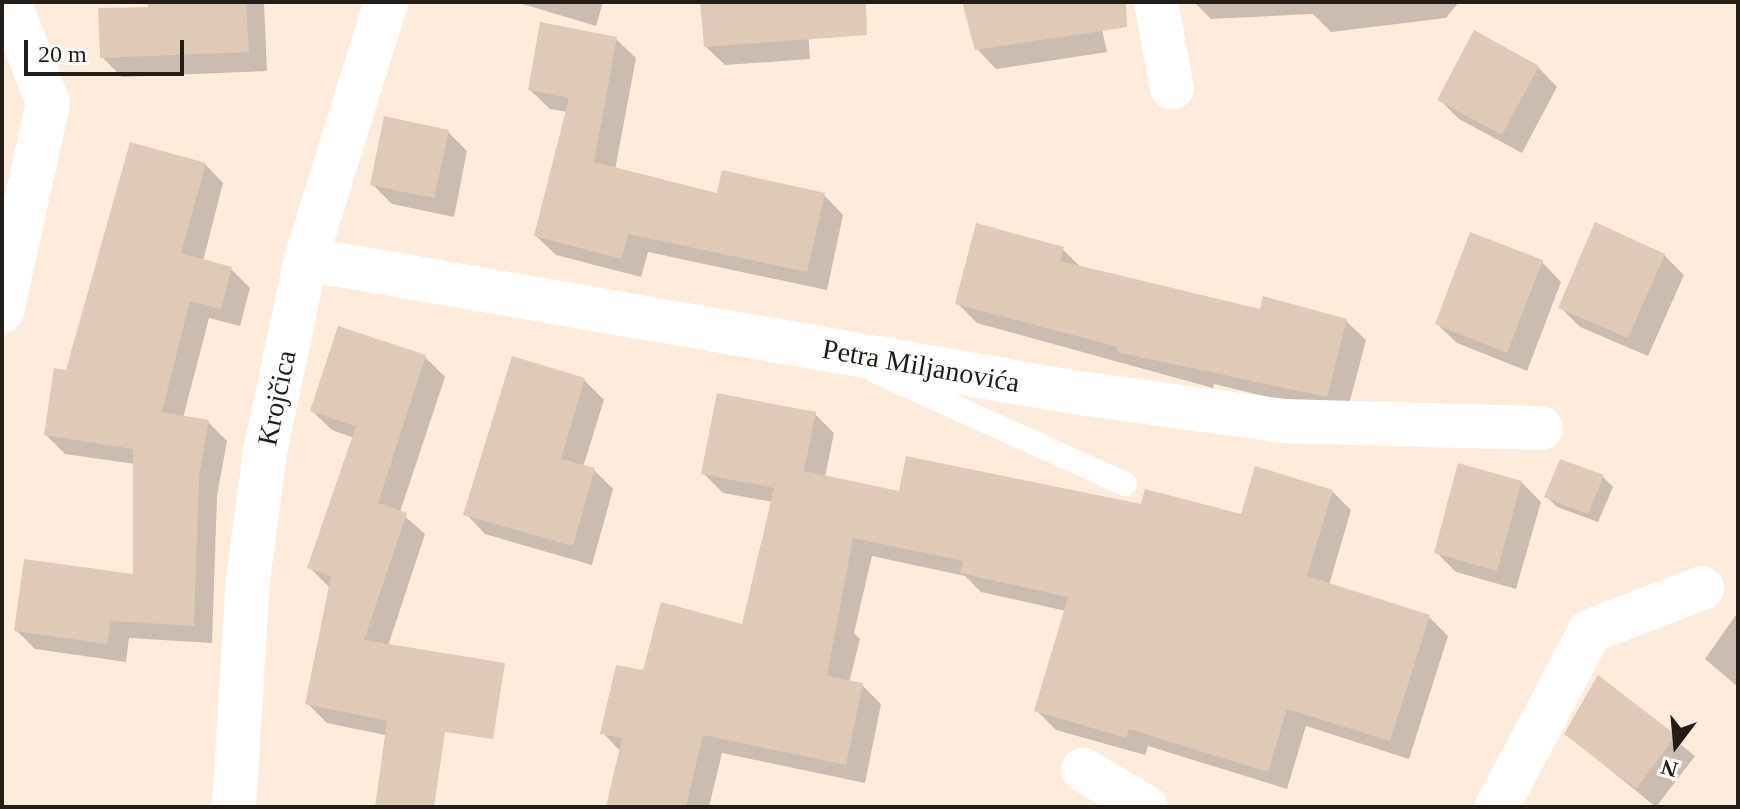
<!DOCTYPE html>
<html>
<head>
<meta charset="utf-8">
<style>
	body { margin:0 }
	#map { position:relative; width:1740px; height:809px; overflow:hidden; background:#fdecdc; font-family:Georgia,serif }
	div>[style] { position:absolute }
	.shadow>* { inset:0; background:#0003 }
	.building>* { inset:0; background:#dfcab7 }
	.lane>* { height:24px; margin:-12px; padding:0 12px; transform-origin:12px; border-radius:12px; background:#fff }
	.street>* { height:44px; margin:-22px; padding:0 22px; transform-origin:22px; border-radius:22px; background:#fff }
	.secondary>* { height:44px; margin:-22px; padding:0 22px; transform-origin:22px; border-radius:22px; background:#fff }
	span { translate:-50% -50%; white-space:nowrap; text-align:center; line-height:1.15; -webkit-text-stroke:8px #fff; paint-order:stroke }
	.street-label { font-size:28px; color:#241c16 }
	.frame { position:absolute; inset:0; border:4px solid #241c16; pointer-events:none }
	.north { position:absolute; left:1636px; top:705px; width:80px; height:80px; -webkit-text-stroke:6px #fff; paint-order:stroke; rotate:196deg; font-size:22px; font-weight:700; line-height:32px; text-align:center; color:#241c16 }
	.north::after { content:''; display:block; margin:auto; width:28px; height:36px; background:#241c16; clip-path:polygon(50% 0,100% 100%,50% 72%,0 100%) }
	.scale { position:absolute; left:24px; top:40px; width:160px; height:36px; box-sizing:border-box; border:4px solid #241c16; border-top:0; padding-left:10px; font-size:24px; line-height:28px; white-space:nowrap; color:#241c16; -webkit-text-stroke:6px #fff; paint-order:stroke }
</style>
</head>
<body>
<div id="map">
	<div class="shadow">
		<div style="clip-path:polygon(150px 2px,264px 2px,267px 71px,122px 77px,102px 57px,150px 8px)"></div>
		<div style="clip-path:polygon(516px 2px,603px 2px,596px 26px)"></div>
		<div style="clip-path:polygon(702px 2px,806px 2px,810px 59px,725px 65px,705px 46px)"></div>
		<div style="clip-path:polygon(964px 2px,1096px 2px,1107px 52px,996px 69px,977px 49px)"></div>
		<div style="clip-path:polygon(1194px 2px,1459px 2px,1446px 18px,1331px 32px,1313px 14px,1211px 19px)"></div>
		<div style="clip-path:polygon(616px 39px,636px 58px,615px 170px,718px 195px,824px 195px,843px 215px,827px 290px,648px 252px,641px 277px,556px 255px,536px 236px,568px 112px,550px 109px,530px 90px)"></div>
		<div style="clip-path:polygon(1538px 67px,1557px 87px,1522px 153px,1459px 119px,1439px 99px)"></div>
		<div style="clip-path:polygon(448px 132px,467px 151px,454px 217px,392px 204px,372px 184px)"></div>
		<div style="clip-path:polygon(205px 164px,223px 183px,203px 261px,231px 269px,250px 288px,240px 326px,209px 318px,183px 418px,208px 422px,227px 441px,217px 496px,212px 643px,129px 638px,126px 662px,35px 649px,16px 630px,135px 576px,135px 464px,65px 454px,46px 435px,67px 372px)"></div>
		<div style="clip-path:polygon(1062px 249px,1083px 269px,1261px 311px,1346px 321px,1366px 340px,1346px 416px,1214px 384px,1213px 388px,977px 323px,957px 303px)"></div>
		<div style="clip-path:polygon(1664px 255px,1684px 275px,1648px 356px,1580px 327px,1560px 307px)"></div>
		<div style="clip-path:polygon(1542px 262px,1561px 282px,1527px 371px,1457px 343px,1437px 324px)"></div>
		<div style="clip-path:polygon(425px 357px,445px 377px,400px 512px,425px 534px,388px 646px,438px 746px,327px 723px,307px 703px,329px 587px,309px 567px,354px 438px,332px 430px,312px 411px)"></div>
		<div style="clip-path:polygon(584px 380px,604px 400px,583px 467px,594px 470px,613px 489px,592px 565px,485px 534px,466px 514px)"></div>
		<div style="clip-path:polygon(815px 414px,834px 433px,825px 477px,901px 494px,1242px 517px,1332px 491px,1351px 510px,1329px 585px,1429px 617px,1448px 636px,1409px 759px,1306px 726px,1287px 789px,1148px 746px,1145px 755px,1056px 730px,1036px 710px,1066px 611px,981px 592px,965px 576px,872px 556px,854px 633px,860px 639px,849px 683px,862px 685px,881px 704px,865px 783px,722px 753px,709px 807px,608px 807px,621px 752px,603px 733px,644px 673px,743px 626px,773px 502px,723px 493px,704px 474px)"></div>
		<div style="clip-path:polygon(1603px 477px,1613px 487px,1598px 522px,1557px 507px,1547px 497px)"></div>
		<div style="clip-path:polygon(1521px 482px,1541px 502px,1516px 589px,1456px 572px,1436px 552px)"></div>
		<div style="clip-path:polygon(1738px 612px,1738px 687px,1705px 659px)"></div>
		<div style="clip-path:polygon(1598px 678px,1695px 756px,1656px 807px,1566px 734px)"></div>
	</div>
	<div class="building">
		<div style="clip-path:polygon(148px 2px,246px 2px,249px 52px,100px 58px,98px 8px,148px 7px)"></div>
		<div style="clip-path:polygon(700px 2px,866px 2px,867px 35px,704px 47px)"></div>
		<div style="clip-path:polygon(962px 2px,1126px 2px,1127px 27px,975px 50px)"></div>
		<div style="clip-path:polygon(540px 22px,617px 37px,594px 162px,717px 193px,722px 170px,825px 193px,807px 272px,628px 234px,622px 259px,534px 236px,569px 98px,528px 90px)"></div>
		<div style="clip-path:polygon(1474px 30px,1539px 66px,1502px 135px,1437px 100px)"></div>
		<div style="clip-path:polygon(384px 116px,449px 130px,434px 198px,370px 185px)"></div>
		<div style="clip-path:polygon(130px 142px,206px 163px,181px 253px,232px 267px,221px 309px,190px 301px,162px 412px,209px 420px,199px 476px,194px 626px,111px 621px,107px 644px,14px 631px,24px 559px,133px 574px,133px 449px,44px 435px,54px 368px,66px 370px)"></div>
		<div style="clip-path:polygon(1595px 222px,1665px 254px,1628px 338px,1558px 308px)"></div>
		<div style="clip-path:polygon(976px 223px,1064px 247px,1060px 261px,1260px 309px,1263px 296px,1347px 319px,1327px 397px,1117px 352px,1118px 347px,955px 304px)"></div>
		<div style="clip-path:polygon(1470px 232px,1543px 260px,1507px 353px,1435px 324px)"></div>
		<div style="clip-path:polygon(338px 326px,426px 355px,378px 503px,407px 513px,364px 640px,505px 663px,493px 739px,445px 732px,434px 807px,375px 807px,387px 721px,305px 704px,331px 576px,307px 568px,356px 426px,310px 411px)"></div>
		<div style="clip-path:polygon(512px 356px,585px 378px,561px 459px,595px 468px,573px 546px,463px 515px)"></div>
		<div style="clip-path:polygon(717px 393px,816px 412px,804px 471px,899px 491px,906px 456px,1141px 504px,1145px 489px,1241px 514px,1255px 466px,1333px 490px,1307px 576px,1430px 615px,1390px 741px,1287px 709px,1268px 772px,1129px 729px,1126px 738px,1034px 711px,1068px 597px,960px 573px,963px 561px,853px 538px,827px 676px,863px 683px,846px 765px,703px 735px,686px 807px,606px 807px,622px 738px,600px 734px,616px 665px,643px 670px,661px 602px,742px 624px,774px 488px,701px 474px)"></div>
		<div style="clip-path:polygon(1560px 459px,1604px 475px,1588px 514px,1544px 497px)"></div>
		<div style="clip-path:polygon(1458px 463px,1522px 481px,1497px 571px,1434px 553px)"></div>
		<div style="clip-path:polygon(1598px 675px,1676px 735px,1636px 789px,1564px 734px)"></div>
	</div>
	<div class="lane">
		<div style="left:877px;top:372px;width:272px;rotate:24.3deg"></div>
	</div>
	<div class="street">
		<div style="left:1156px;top:2px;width:87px;rotate:79.5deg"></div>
		<div style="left:306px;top:259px;width:777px;rotate:9.85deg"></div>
		<div style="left:1072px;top:392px;width:213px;rotate:7.8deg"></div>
		<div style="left:1283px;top:421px;width:258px;rotate:1.6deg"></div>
		<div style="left:2px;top:311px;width:213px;rotate:-77.5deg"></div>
		<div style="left:48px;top:103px;width:108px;rotate:-111.1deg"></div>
		<div style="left:1083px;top:770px;width:73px;rotate:30.4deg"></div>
		<div style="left:1497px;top:807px;width:199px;rotate:-62.1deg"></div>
		<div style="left:1590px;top:631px;width:120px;rotate:-21deg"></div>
	</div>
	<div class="secondary">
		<div style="left:234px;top:807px;width:227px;rotate:-86.5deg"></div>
		<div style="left:248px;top:580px;width:129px;rotate:-82.4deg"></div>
		<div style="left:265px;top:452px;width:197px;rotate:-78deg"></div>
		<div style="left:306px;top:259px;width:269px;rotate:-72.7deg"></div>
	</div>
	<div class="street-label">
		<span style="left:921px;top:366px;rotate:10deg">Petra Miljanovića</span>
		<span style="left:277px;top:398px;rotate:-78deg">Krojčica</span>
	</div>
	<div class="frame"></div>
	<div class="north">N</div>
	<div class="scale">20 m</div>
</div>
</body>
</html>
